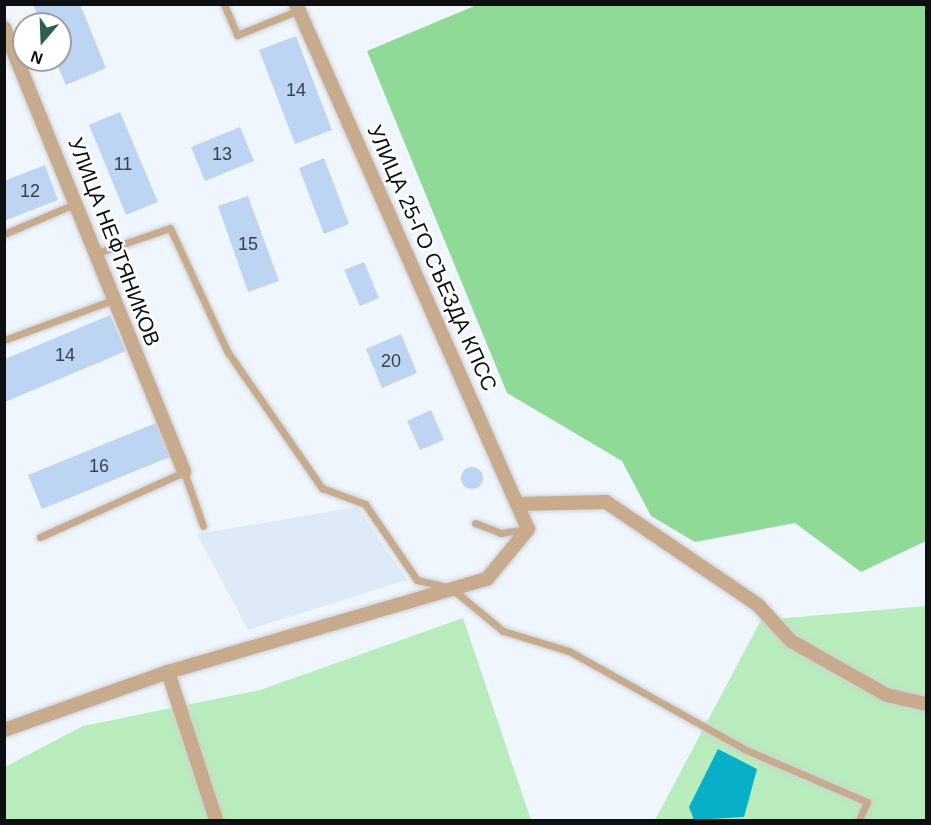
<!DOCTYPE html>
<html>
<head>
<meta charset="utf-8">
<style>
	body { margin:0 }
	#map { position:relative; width:931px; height:825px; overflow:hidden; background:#f0f6fe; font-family:Arial,sans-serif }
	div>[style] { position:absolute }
	.built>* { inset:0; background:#dfeaf8 }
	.green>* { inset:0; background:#b8ecbc }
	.forest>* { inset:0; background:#8fda96 }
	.water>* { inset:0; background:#08afc9 }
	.building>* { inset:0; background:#bdd5f2 }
	.round { border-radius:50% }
	.roads { filter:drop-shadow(0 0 2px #ccd1d8) drop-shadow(0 0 2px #ccd1d8) }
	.lane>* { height:7px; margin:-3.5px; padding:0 3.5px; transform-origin:3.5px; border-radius:3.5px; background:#c8ab8c }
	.street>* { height:14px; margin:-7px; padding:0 7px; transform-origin:7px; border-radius:7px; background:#c8ab8c }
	span { translate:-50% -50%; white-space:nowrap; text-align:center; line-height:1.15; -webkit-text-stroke:4.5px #fff; paint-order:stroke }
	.number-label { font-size:18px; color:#39404a }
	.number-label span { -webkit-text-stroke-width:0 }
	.street-label { font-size:21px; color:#0d0f12 }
	.frame { position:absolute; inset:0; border:6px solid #0d0f12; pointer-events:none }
	.north { position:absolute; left:12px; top:12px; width:60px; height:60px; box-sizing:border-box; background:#fff; border:2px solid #9e9fa0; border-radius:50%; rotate:199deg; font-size:16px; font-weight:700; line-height:24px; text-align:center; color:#0d0f12 }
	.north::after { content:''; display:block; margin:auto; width:21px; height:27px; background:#2d6247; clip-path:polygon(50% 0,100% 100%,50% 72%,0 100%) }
</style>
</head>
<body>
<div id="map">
	<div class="built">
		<div style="clip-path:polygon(357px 507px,407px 580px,248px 630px,197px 534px)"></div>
	</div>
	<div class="green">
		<div style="clip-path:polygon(926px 606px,926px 820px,655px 820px,761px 620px)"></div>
		<div style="clip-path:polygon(463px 618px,531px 820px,5px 820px,5px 767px,83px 726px,260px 690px)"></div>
	</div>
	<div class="forest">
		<div style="clip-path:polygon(479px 4px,926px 5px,926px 541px,861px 572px,795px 523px,695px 542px,651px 516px,622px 461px,507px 393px,367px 51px)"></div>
	</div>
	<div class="water">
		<div style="clip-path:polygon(718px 749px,757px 769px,744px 817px,694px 820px,689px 807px)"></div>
	</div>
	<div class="building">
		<div style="clip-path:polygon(33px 4px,80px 4px,106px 68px,66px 85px,55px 60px,60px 60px,60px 24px,41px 24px)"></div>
		<div style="clip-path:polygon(296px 36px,332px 130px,295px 144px,259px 50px)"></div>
		<div style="clip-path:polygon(120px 112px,158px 202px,126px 215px,89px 125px)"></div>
		<div style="clip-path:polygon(240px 127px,254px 161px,205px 181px,191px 147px)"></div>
		<div style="clip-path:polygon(324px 158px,349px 224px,324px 234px,299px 168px)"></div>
		<div style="clip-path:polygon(45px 165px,58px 200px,4px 221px,4px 181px)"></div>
		<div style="clip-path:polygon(248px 196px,279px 281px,248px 292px,218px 206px)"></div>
		<div style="clip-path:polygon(364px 262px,379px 298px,360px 306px,344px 270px)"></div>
		<div style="clip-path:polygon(110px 315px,126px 351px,5px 402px,5px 359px)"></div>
		<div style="clip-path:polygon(401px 334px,417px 373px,382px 388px,366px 349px)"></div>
		<div style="clip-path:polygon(431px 410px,444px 440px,420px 450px,407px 421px)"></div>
		<div style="clip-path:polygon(156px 423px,170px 457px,42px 509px,28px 475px)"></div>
		<div class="round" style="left:461px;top:467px;width:22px;height:22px"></div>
	</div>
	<div class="roads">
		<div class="lane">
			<div style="left:224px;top:4px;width:34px;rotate:67deg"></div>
			<div style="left:237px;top:35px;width:67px;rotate:-22deg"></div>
			<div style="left:4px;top:234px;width:79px;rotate:-23deg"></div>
			<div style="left:97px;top:253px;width:77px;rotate:-18.9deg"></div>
			<div style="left:170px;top:228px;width:136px;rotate:65.1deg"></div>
			<div style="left:227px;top:351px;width:167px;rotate:55.3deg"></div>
			<div style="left:322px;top:488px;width:46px;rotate:20.4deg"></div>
			<div style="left:365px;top:504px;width:92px;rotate:55.6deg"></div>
			<div style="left:417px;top:580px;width:35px;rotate:13deg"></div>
			<div style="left:451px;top:588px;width:67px;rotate:39.6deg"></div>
			<div style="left:503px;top:631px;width:69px;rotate:16.9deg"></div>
			<div style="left:569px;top:651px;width:201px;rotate:29.2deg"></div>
			<div style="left:744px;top:749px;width:134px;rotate:23.3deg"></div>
			<div style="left:867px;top:802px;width:20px;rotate:114deg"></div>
			<div style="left:4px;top:340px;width:116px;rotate:-20.2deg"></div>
			<div style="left:475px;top:523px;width:28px;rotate:21deg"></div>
			<div style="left:501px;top:533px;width:25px;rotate:-9deg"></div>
			<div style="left:40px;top:537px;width:158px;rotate:-24.3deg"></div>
			<div style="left:184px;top:472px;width:57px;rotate:70.6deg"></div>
		</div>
		<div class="street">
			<div style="left:4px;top:28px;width:479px;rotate:67.9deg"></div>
			<div style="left:518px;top:504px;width:88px;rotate:-1.3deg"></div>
			<div style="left:606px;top:502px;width:184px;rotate:34.1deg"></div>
			<div style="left:758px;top:605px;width:49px;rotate:47.5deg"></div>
			<div style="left:791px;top:641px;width:110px;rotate:29.4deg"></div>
			<div style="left:887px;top:695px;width:40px;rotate:13deg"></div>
			<div style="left:168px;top:672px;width:156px;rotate:72deg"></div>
			<div style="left:4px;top:730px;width:174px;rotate:-19.5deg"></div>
			<div style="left:168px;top:672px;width:332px;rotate:-16.3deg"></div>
			<div style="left:487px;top:579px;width:65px;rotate:-50.6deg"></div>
			<div style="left:528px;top:529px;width:574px;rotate:-113.84deg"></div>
		</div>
	</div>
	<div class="number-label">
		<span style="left:296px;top:90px">14</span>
		<span style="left:222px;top:154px">13</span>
		<span style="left:123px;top:164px">11</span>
		<span style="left:30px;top:191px">12</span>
		<span style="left:248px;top:244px">15</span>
		<span style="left:65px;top:355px">14</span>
		<span style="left:391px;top:361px">20</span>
		<span style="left:99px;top:466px">16</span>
	</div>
	<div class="street-label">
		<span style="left:114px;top:242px;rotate:69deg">УЛИЦА НЕФТЯНИКОВ</span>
		<span style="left:432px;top:258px;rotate:66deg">УЛИЦА 25-ГО СЪЕЗДА КПСС</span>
	</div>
	<div class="frame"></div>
	<div class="north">N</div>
</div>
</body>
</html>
